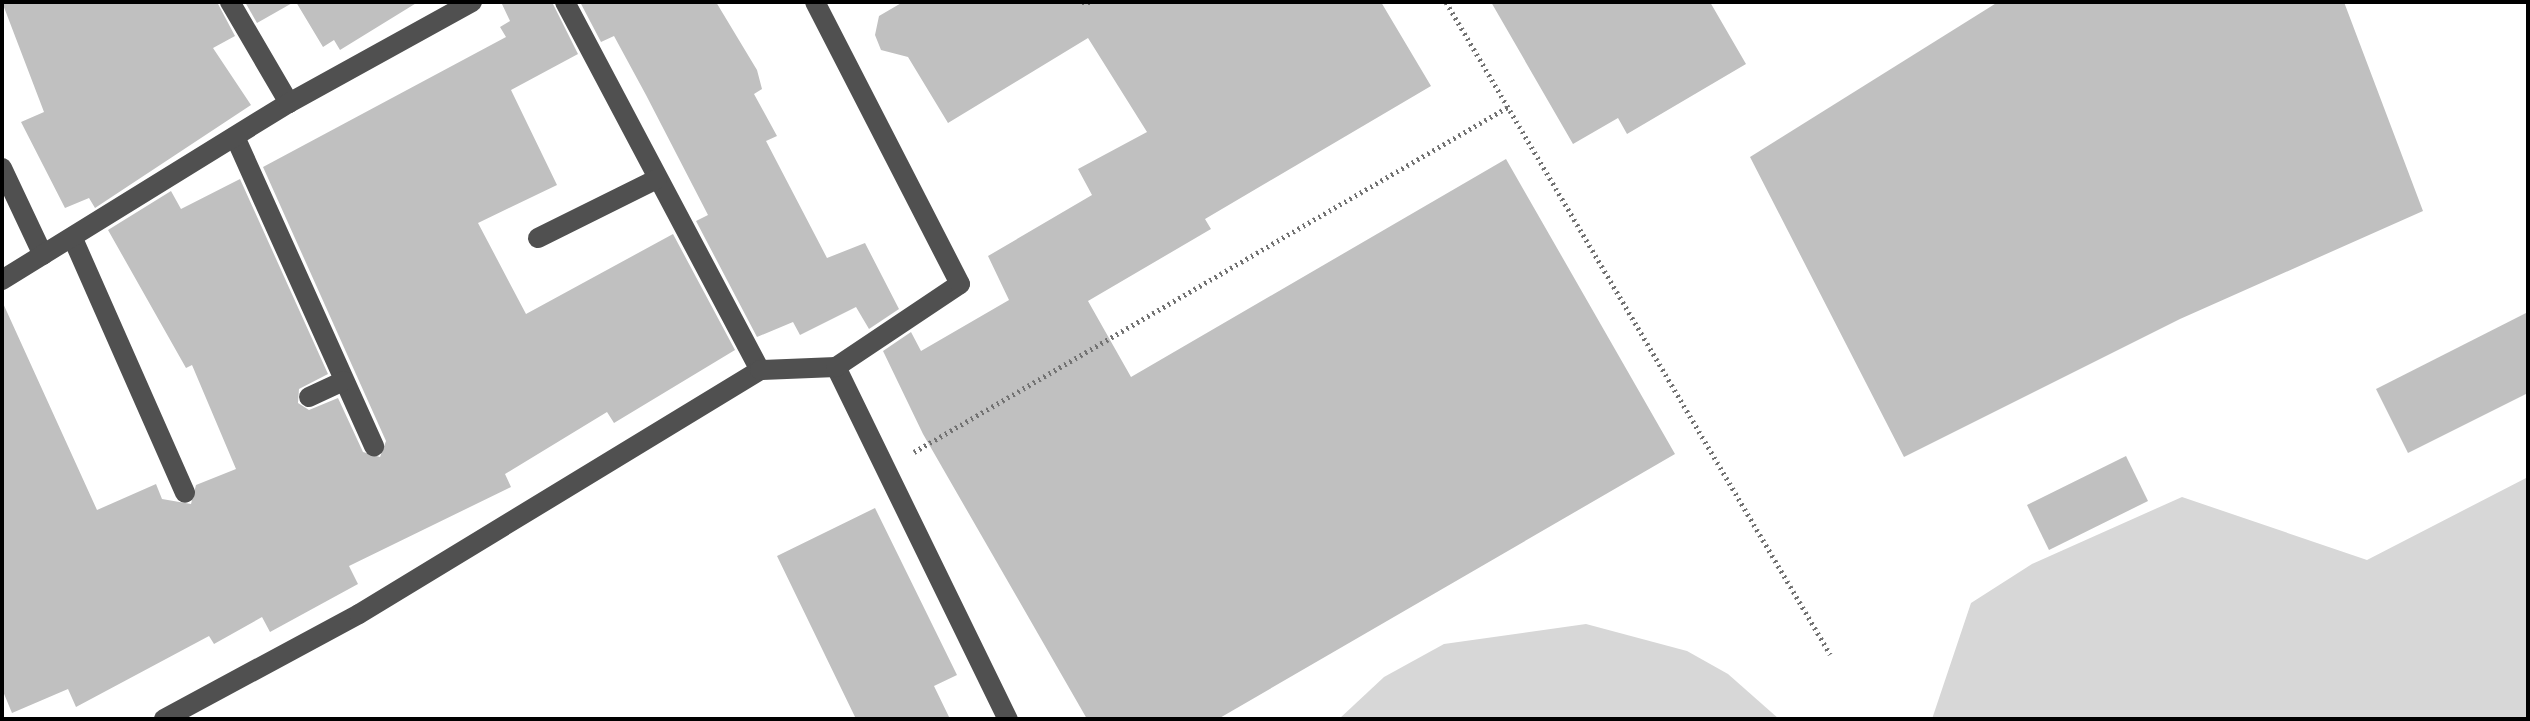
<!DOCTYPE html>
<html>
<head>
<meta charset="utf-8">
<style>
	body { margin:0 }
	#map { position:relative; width:2530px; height:721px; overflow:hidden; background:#fff; font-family:"Space Grotesk",sans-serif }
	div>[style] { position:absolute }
	.green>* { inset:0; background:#d7d7d7 }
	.building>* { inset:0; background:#c0c0c0 }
	.path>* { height:5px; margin-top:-2.5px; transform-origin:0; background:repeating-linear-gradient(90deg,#727272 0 2px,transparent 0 6px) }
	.minor>* { height:20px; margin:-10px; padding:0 10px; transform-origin:10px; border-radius:10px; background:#505050 }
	span { translate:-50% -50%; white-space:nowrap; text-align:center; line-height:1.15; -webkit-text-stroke:8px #fff; paint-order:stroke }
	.frame { position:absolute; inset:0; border:4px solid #000; pointer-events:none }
</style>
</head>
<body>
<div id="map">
	<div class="green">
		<div style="clip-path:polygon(2528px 477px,2528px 719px,1932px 719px,1971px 603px,2032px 564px,2182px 497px,2367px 560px)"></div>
		<div style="clip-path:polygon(1586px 624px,1687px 651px,1728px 674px,1779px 719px,1339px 719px,1384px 677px,1444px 644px)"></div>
	</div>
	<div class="building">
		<div style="clip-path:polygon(2px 2px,217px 2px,235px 36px,213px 48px,251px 105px,95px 208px,89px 198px,65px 208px,21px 122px,44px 112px)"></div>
		<div style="clip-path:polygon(245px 2px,294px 2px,257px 23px)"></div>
		<div style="clip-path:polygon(296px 2px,418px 2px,340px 50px,334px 40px,323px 47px)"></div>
		<div style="clip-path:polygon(501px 2px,552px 2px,578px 54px,511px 90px,557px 185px,478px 223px,526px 314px,673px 234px,735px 350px,614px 423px,607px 412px,505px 474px,511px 487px,349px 566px,358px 584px,270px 632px,262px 617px,214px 644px,209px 636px,76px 707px,68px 689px,12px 713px,2px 689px,2px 301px,97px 510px,156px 484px,162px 499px,191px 504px,196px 485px,236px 469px,192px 365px,186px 368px,108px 230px,171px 191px,181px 209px,240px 179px,328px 374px,299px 389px,298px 403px,309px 410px,338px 398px,363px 452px,380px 457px,386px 441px,263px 167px,506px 37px,500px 27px,510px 21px)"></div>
		<div style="clip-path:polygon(580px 2px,716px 2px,757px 70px,762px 89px,754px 94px,777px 136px,766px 141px,827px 258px,865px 243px,899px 309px,869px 329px,856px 307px,800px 335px,793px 322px,757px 337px,696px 221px,708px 215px,646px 95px,614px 36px,601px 42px)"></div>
		<div style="clip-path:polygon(903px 2px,1381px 2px,1431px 86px,1205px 219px,1211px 229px,1088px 301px,1131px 377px,1506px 159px,1675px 454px,1218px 719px,1087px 719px,923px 434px,883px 351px,911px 332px,921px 351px,1009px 300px,988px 256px,1092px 195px,1078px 169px,1147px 132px,1088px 38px,948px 123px,908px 57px,881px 50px,875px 35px,879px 16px)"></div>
		<div style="clip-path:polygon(1491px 2px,1710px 2px,1746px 64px,1627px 134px,1618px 118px,1573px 144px)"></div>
		<div style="clip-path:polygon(1998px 2px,2344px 2px,2423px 211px,2180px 319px,1904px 457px,1750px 157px)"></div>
		<div style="clip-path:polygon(2528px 312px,2528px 393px,2408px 453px,2376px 389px)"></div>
		<div style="clip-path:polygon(2126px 456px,2148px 501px,2049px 550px,2027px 505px)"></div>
		<div style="clip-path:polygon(875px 508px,957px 675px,934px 686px,950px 719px,856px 719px,777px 556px)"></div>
	</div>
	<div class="path">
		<div style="left:1082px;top:2px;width:10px"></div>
		<div style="left:1446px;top:2px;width:757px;rotate:59.5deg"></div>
		<div style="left:914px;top:452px;width:687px;rotate:-30.15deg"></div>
	</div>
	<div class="minor">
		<div style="left:230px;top:2px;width:117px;rotate:59.7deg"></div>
		<div style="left:565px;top:2px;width:416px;rotate:62.1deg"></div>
		<div style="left:236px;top:139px;width:337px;rotate:65.8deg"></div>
		<div style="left:2px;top:168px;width:96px;rotate:64.8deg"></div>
		<div style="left:538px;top:238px;width:133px;rotate:-26.4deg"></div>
		<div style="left:74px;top:241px;width:275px;rotate:66.2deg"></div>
		<div style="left:2px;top:280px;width:337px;rotate:-31.7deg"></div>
		<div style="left:289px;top:103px;width:209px;rotate:-28.9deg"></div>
		<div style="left:836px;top:367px;width:392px;rotate:64deg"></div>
		<div style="left:309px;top:397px;width:38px;rotate:-25deg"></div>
		<div style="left:164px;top:719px;width:221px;rotate:-28.3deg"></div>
		<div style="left:359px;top:614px;width:469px;rotate:-31.3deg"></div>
		<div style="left:760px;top:370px;width:76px;rotate:-2.3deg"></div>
		<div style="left:836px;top:367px;width:149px;rotate:-33.8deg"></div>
		<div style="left:960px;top:284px;width:317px;rotate:-117.2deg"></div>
	</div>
	<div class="frame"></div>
</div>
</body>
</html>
